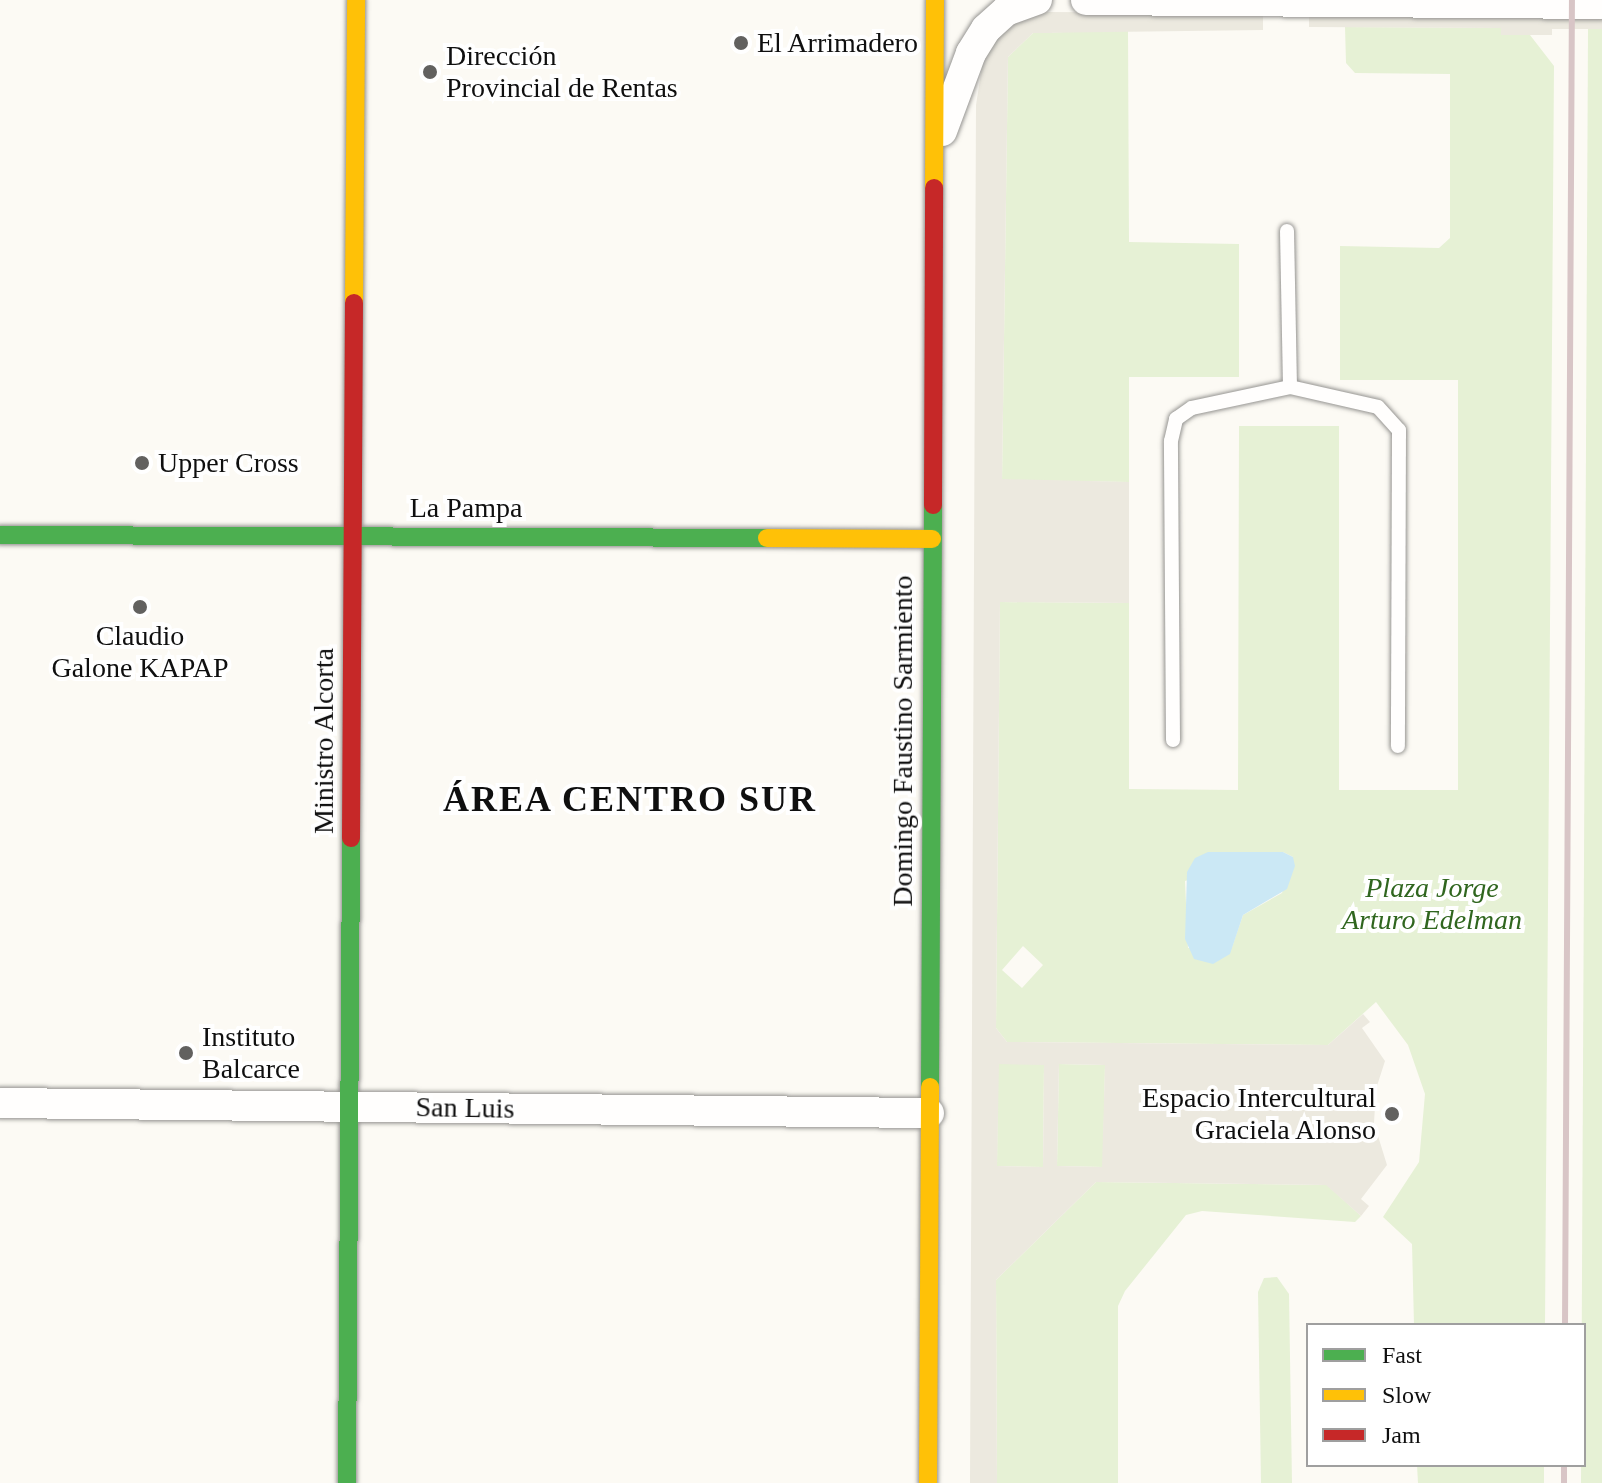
<!DOCTYPE html>
<html>
<head>
<meta charset="utf-8">
<style>
	body { margin:0 }
	#map { position:relative; width:1602px; height:1483px; overflow:hidden; background:#fcfaf4; font-family:Georgia,serif }
	div>[style] { position:absolute }
	.green>* { inset:0; background:#e6f1d5 }
	.plaza>* { inset:0; background:#ece9df }
	.water>* { inset:0; background:#cbe8f5 }
	.roads { filter:drop-shadow(0 0 2px #969592) drop-shadow(0 0 2px #969592) }
	.lane>* { height:14px; margin:-7px; padding:0 7px; transform-origin:7px; border-radius:7px; background:#fffefd }
	.street>* { height:30px; margin:-15px; padding:0 15px; transform-origin:15px; border-radius:15px; background:#fffefd }
	.fast>* { height:18px; margin:-9px; padding:0 9px; transform-origin:9px; border-radius:9px; background:#4caf50 }
	.slow>* { height:18px; margin:-9px; padding:0 9px; transform-origin:9px; border-radius:9px; background:#ffc107 }
	.jam>* { height:18px; margin:-9px; padding:0 9px; transform-origin:9px; border-radius:9px; background:#c62828 }
	.rail>* { height:6px; margin:-3px; padding:0 3px; transform-origin:3px; border-radius:3px; background:#d8c5c6 }
	.dots>* { width:22px; height:22px; translate:-50% -50%; box-sizing:border-box; border:4px solid #fff; border-radius:50% }
	span { translate:-50% -50%; white-space:nowrap; text-align:center; line-height:1.15; -webkit-text-stroke:8px #fff; paint-order:stroke }
	.poi-label { font-size:28px; color:#0f0f0f }
	.left { translate:0 -50%; text-align:left }
	.right { translate:-100% -50%; text-align:right }
	.street-label { font-size:28px; color:#0f0f0f }
	.park-label { font-size:28px; color:#30661f; font-style:italic }
	.district-label { font-size:36px; color:#0f0f0f; font-weight:700; letter-spacing:2px }
	.legend { position:absolute; left:1306px; top:1323px; width:280px; height:144px; box-sizing:border-box; background:#fff; border:2px solid #9f9f9f; margin:0; padding:10px 14px; list-style:none; font-size:24px; color:#0f0f0f }
	.legend li { display:flex; align-items:center; gap:16px; height:40px }
	.legend b { width:40px; border:2px solid #9f9f9f }
</style>
</head>
<body>
<div id="map">
	<div class="green">
		<div style="clip-path:polygon(evenodd,1345px 27px,1501px 28px,1502px 35px,1530px 35px,1554px 66px,1545px 1325px,1414px 1325px,1412px 1244px,1383px 1217px,1419px 1162px,1425px 1094px,1408px 1045px,1376px 1002px,1328px 1045px,1007px 1042px,996px 1028px,1000px 602px,1129px 603px,1129px 789px,1238px 790px,1239px 426px,1339px 426px,1339px 790px,1458px 790px,1458px 380px,1340px 380px,1340px 246px,1439px 248px,1450px 238px,1450px 74px,1355px 73px,1346px 63px,1345px 27px,1283px 852px,1293px 857px,1282px 893px,1243px 915px,1232px 947px,1188px 948px,1185px 881px,1283px 852px,1345px 27px,1023px 946px,1043px 965px,1022px 988px,1002px 970px,1023px 946px)"></div>
		<div style="clip-path:polygon(1588px 29px,1602px 29px,1602px 1483px,1581px 1483px)"></div>
		<div style="clip-path:polygon(1128px 30px,1129px 242px,1239px 244px,1239px 377px,1129px 377px,1129px 482px,1002px 480px,1008px 57px,1033px 33px)"></div>
		<div style="clip-path:polygon(998px 1064px,1044px 1064px,1043px 1167px,997px 1166px)"></div>
		<div style="clip-path:polygon(1059px 1064px,1105px 1065px,1103px 1167px,1057px 1166px)"></div>
		<div style="clip-path:polygon(1096px 1182px,1327px 1185px,1361px 1216px,1355px 1222px,1202px 1211px,1186px 1215px,1125px 1291px,1118px 1306px,1118px 1483px,997px 1483px,996px 1280px)"></div>
		<div style="clip-path:polygon(1277px 1277px,1289px 1294px,1292px 1483px,1261px 1483px,1258px 1292px,1264px 1278px)"></div>
		<div style="clip-path:polygon(1417px 1465px,1544px 1465px,1544px 1483px,1418px 1483px)"></div>
	</div>
	<div class="plaza">
		<div style="clip-path:polygon(evenodd,1048px 12px,1263px 13px,1263px 30px,1033px 33px,1008px 57px,1002px 479px,1129px 482px,1129px 603px,1000px 602px,996px 1028px,1007px 1042px,1328px 1045px,1363px 1014px,1370px 1022px,1362px 1028px,1385px 1061px,1376px 1089px,1374px 1123px,1387px 1165px,1361px 1199px,1369px 1206px,1361px 1216px,1326px 1185px,1096px 1182px,996px 1280px,997px 1483px,970px 1483px,976px 105px,983px 60px,997px 35px,1025px 15px,1048px 12px,999px 1064px,1044px 1065px,1043px 1167px,997px 1166px,999px 1064px,1048px 12px,1059px 1064px,1105px 1065px,1102px 1167px,1057px 1166px,1059px 1064px)"></div>
		<div style="clip-path:polygon(1309px 13px,1602px 15px,1602px 29px,1552px 29px,1552px 35px,1501px 35px,1501px 28px,1309px 27px)"></div>
	</div>
	<div class="water">
		<div style="clip-path:polygon(1208px 852px,1283px 852px,1293px 857px,1295px 866px,1287px 889px,1243px 915px,1230px 954px,1213px 964px,1194px 959px,1185px 939px,1187px 872px,1195px 858px)"></div>
	</div>
	<div class="roads">
		<div class="lane">
			<div style="left:1287px;top:231px;width:156px;rotate:88.9deg"></div>
			<div style="left:1290px;top:387px;width:90px;rotate:12.8deg"></div>
			<div style="left:1378px;top:407px;width:31px;rotate:48deg"></div>
			<div style="left:1399px;top:430px;width:316px;rotate:90.2deg"></div>
			<div style="left:1173px;top:740px;width:299px;rotate:-90.4deg"></div>
			<div style="left:1171px;top:441px;width:23px;rotate:-77deg"></div>
			<div style="left:1176px;top:419px;width:19px;rotate:-35deg"></div>
			<div style="left:1192px;top:408px;width:100px;rotate:-12.1deg"></div>
		</div>
		<div class="street">
			<div style="left:1086px;top:0;width:516px;rotate:0.44deg"></div>
			<div style="left:942px;top:131px;width:83px;rotate:-69.6deg"></div>
			<div style="left:971px;top:53px;width:28px;rotate:-58deg"></div>
			<div style="left:986px;top:29px;width:27px;rotate:-42deg"></div>
			<div style="left:1006px;top:11px;width:33px;rotate:-20deg"></div>
			<div style="left:0;top:1103px;width:929px;rotate:0.62deg"></div>
		</div>
		<div class="fast">
			<div style="left:0;top:535px;width:767px;rotate:0.22deg"></div>
			<div style="left:930px;top:1087px;width:582px;rotate:-89.7deg"></div>
			<div style="left:347px;top:1483px;width:645px;rotate:-89.64deg"></div>
		</div>
		<div class="slow">
			<div style="left:934px;top:188px;width:188px;rotate:-89.7deg"></div>
			<div style="left:354px;top:303px;width:303px;rotate:-89.6deg"></div>
			<div style="left:767px;top:538px;width:165px;rotate:0.3deg"></div>
			<div style="left:928px;top:1483px;width:396px;rotate:-89.7deg"></div>
		</div>
		<div class="jam">
			<div style="left:933px;top:505px;width:317px;rotate:-89.8deg"></div>
			<div style="left:351px;top:838px;width:535px;rotate:-89.68deg"></div>
		</div>
	</div>
	<div class="rail">
		<div style="left:1565px;top:1325px;width:1325px;rotate:-89.7deg"></div>
		<div style="left:1564px;top:1483px;width:18px;rotate:-90deg"></div>
	</div>
	<div class="dots">
		<div style="left:741px;top:43px;background:#62615f"></div>
		<div style="left:430px;top:72px;background:#62615f"></div>
		<div style="left:142px;top:463px;background:#62615f"></div>
		<div style="left:140px;top:607px;background:#62615f"></div>
		<div style="left:186px;top:1053px;background:#62615f"></div>
		<div style="left:1392px;top:1114px;background:#62615f"></div>
	</div>
	<div class="poi-label">
		<span class="left" style="left:757px;top:43px">El Arrimadero</span>
		<span class="left" style="left:446px;top:72px">Dirección<br>Provincial de Rentas</span>
		<span class="left" style="left:158px;top:463px">Upper Cross</span>
		<span style="left:140px;top:652px">Claudio<br>Galone KAPAP</span>
		<span class="left" style="left:202px;top:1053px">Instituto<br>Balcarce</span>
		<span class="right" style="left:1376px;top:1114px">Espacio Intercultural<br>Graciela Alonso</span>
	</div>
	<div class="street-label">
		<span style="left:466px;top:508px">La Pampa</span>
		<span style="left:324px;top:741px;rotate:-90deg">Ministro Alcorta</span>
		<span style="left:903px;top:741px;rotate:-90deg">Domingo Faustino Sarmiento</span>
		<span style="left:465px;top:1108px;rotate:1deg">San Luis</span>
	</div>
	<div class="park-label">
		<span style="left:1432px;top:904px">Plaza Jorge<br>Arturo Edelman</span>
	</div>
	<div class="district-label">
		<span style="left:630px;top:800px">ÁREA CENTRO SUR</span>
	</div>
	<ul class="legend">
	<li><b style="height:10px;background:#4caf50"></b>Fast</li>
	<li><b style="height:10px;background:#ffc107"></b>Slow</li>
	<li><b style="height:10px;background:#c62828"></b>Jam</li>
	</ul>
</div>
</body>
</html>
